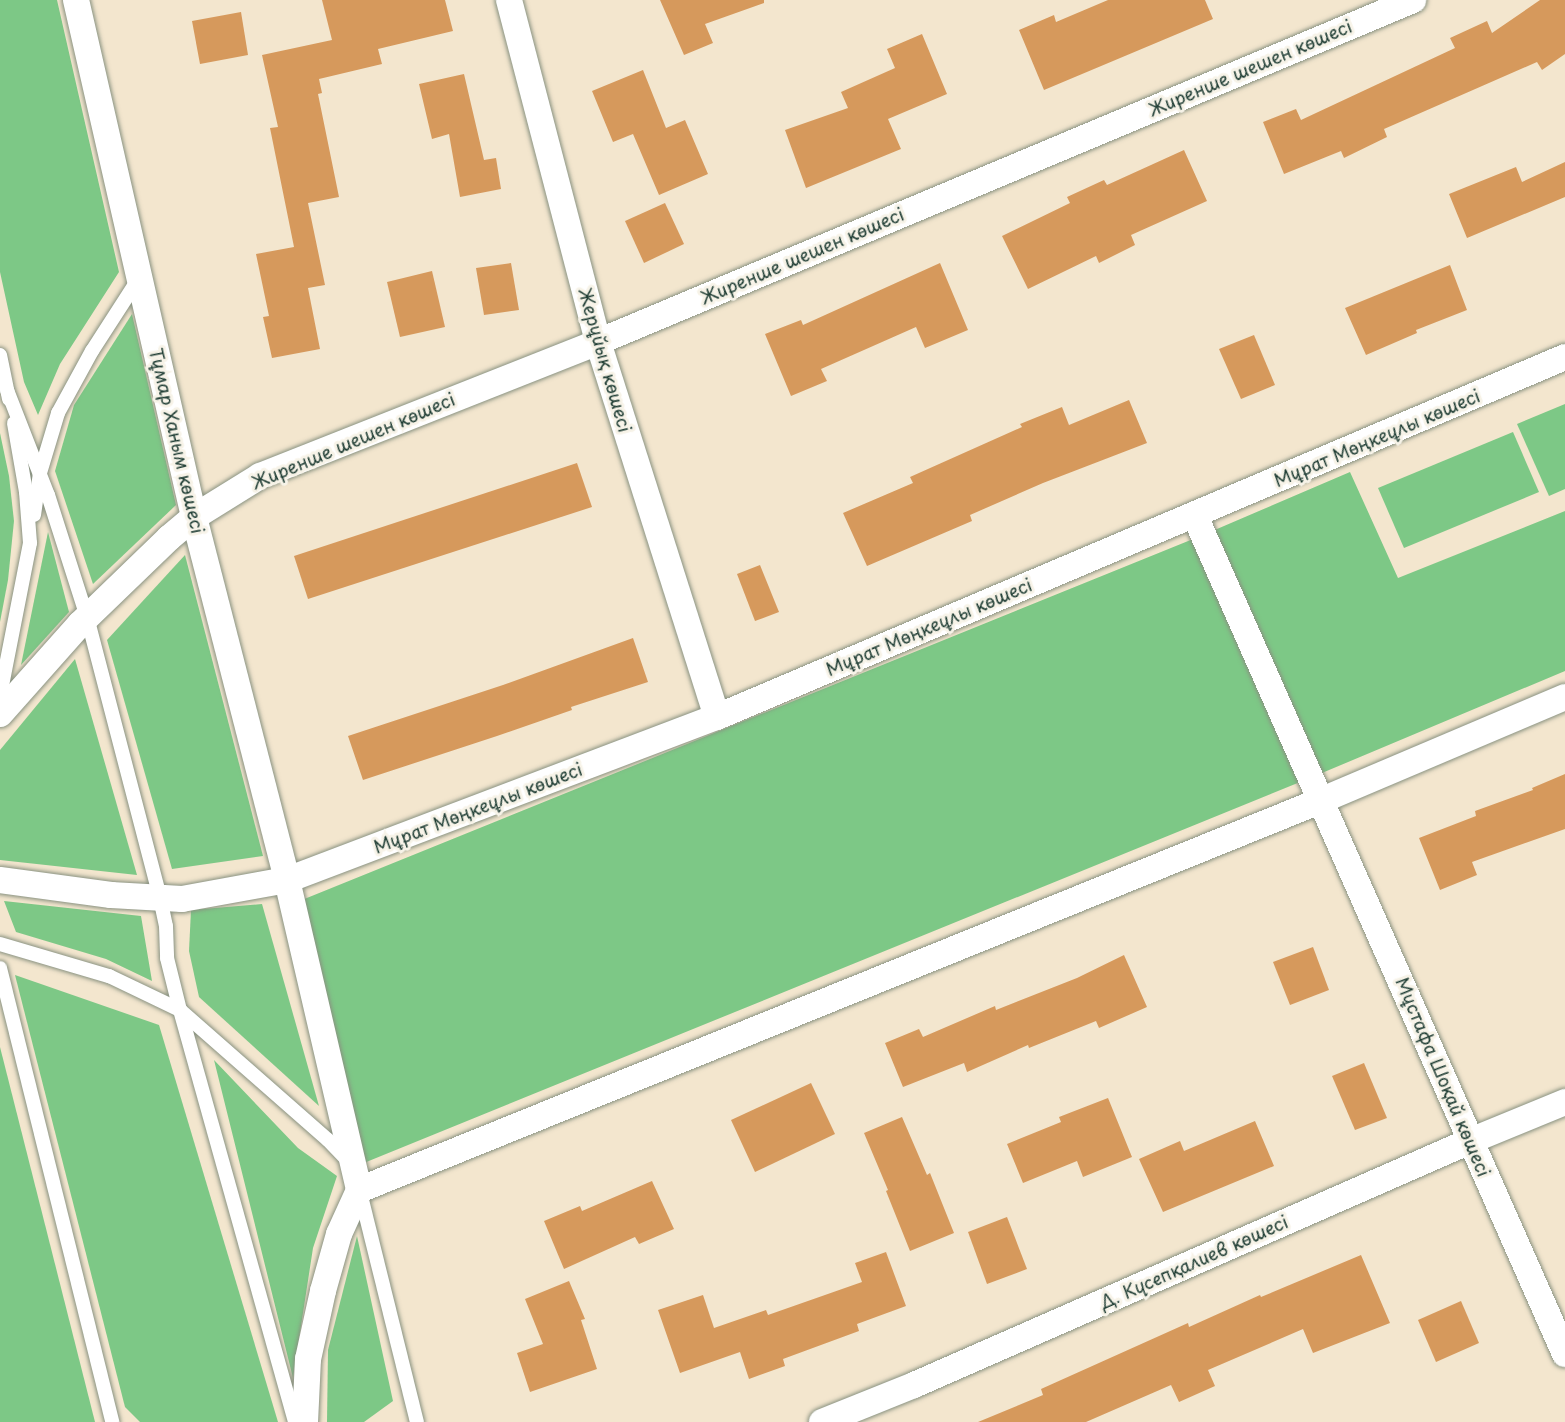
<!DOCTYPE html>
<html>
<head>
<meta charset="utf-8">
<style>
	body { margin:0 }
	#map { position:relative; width:1565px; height:1422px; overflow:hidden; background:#f3e6ce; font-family:"Playpen Sans",sans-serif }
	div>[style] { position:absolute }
	.green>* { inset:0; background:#7dc886 }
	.building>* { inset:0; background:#d6995c }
	.roads { filter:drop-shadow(0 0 2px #899281) drop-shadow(0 0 2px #899281) }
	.service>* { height:14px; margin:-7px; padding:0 7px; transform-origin:7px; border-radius:7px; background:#fff }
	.minor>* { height:26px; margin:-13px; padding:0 13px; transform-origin:13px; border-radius:13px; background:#fff }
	span { translate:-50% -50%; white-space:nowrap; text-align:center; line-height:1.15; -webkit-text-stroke:6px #f7f3e8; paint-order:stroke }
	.street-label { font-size:18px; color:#1f3d34 }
</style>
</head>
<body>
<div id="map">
	<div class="green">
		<div style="clip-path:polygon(0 0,57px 0,119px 272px,60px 364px,38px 415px,24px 382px,0 272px)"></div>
		<div style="clip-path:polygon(132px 314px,176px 505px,93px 584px,55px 471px,74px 405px)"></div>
		<div style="clip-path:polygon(1565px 404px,1565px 489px,1549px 496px,1517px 424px)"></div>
		<div style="clip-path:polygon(1513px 432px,1539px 492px,1404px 548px,1378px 488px)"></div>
		<div style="clip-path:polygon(0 433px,9px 476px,14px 521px,8px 580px,0 622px)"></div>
		<div style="clip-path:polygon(1350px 472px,1398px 578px,1565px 511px,1565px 671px,1310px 778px,354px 1167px,292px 904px,1203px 535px)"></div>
		<div style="clip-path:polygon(48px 532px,69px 612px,21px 665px)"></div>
		<div style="clip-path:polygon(185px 555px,263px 856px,172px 869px,107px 640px)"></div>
		<div style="clip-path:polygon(75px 659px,137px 875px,0 860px,0 750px)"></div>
		<div style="clip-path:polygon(4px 901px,141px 916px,152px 981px,106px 959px,16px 932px)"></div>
		<div style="clip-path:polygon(262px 904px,319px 1106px,199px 997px,189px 951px,191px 910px)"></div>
		<div style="clip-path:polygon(15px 975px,159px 1025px,278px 1422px,140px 1422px,125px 1407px)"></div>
		<div style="clip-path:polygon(0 1047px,95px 1422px,0 1422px)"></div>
		<div style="clip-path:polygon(214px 1060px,298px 1148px,337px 1176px,313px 1248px,293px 1378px)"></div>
		<div style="clip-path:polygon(357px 1236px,393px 1401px,364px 1422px,327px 1422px,328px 1350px)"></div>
	</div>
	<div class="building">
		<div style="clip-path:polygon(322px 0,445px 0,453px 31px,378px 49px,382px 64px,319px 79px,322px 93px,318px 94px,339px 197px,308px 203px,325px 285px,308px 288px,320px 349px,272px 358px,263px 317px,269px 316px,256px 254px,294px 247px,270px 128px,278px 127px,262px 55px,332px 40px)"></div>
		<div style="clip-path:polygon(660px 0,764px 0,764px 3px,705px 24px,713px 43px,684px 55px)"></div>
		<div style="clip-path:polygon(1108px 0,1205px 0,1213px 19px,1044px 90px,1019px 30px,1054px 15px,1056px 22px)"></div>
		<div style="clip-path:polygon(1540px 0,1565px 0,1565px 54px,1542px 70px,1537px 62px,1384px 129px,1387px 137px,1344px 158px,1341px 151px,1284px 174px,1263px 122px,1296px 109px,1301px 120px,1455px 48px,1450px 38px,1487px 21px,1492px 33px)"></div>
		<div style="clip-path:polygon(241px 12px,248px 55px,200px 64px,192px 21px)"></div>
		<div style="clip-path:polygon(922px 34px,947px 94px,888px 119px,901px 149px,806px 188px,785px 130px,848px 108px,841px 92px,895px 68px,887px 49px)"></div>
		<div style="clip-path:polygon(643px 70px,666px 128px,685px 120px,708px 174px,659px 195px,633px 134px,613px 142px,592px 91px)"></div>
		<div style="clip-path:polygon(464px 74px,484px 160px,496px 158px,501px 189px,460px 197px,449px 134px,432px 139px,419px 84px)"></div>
		<div style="clip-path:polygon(1184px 150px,1207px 201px,1131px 235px,1135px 245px,1099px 263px,1096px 256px,1028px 289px,1002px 236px,1070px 203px,1067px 197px,1104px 180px,1107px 185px)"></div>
		<div style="clip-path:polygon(1565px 162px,1565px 197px,1467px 238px,1449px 194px,1516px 167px,1522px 182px)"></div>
		<div style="clip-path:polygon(665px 203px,684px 244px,644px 263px,625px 221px)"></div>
		<div style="clip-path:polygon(511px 263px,519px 310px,484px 315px,476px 268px)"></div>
		<div style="clip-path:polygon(940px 263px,968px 330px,925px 348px,916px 327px,821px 369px,827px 381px,791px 396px,765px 334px,801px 320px,803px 325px)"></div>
		<div style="clip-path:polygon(1450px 265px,1467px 310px,1416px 330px,1417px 333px,1366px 355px,1345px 308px)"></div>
		<div style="clip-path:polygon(432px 271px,445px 327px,400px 337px,387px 282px)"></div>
		<div style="clip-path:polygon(1254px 335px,1275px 385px,1241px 399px,1219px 349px)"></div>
		<div style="clip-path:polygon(1129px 400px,1147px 443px,1043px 483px,970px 515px,972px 521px,867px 566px,843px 513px,913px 483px,910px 477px,1022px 427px,1020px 424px,1062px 407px,1069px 425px)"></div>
		<div style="clip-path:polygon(577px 463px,592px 507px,308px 599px,294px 556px)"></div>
		<div style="clip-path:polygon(760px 565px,779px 612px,755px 621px,737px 574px)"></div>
		<div style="clip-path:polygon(633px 638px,648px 682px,571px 707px,572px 710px,497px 736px,363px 780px,348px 736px,503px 685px)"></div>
		<div style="clip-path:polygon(1565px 774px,1565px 829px,1472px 862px,1477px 875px,1440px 890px,1419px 838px,1476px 816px,1475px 811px,1533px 790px,1532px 788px)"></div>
		<div style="clip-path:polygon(1313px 947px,1329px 990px,1290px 1005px,1273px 962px)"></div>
		<div style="clip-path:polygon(1124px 955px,1147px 1007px,1099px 1028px,1096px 1021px,1029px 1048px,1028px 1045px,967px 1072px,964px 1063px,903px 1087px,885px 1043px,919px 1029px,923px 1037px,995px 1006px,996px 1010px,1077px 978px)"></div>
		<div style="clip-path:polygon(1364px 1063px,1387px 1118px,1355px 1130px,1332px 1076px)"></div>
		<div style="clip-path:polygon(811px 1083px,835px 1134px,755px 1172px,731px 1120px)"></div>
		<div style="clip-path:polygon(1108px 1098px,1132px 1157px,1083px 1177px,1077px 1161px,1023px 1183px,1007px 1144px,1061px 1122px,1059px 1117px)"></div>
		<div style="clip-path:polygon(902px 1117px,927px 1175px,930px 1173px,954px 1233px,910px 1251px,886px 1191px,888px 1190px,864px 1133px)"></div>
		<div style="clip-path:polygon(1255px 1121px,1274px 1166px,1163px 1212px,1139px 1159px,1180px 1141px,1184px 1151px)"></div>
		<div style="clip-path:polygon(652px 1181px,674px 1229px,639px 1244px,635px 1237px,564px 1269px,544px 1221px,580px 1206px,582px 1211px)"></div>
		<div style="clip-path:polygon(1007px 1217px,1027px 1269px,987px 1284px,968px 1232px)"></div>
		<div style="clip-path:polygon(886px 1252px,906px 1306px,857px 1324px,859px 1331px,783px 1359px,785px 1366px,749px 1379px,740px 1352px,680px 1373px,658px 1310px,703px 1295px,714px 1328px,766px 1310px,768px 1315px,862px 1282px,855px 1263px)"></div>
		<div style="clip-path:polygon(1361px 1255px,1390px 1323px,1313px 1353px,1303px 1329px,1208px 1370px,1215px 1386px,1179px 1402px,1171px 1385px,1086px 1422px,978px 1422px,1043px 1395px,1041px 1389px,1188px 1323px,1189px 1327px,1260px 1295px,1261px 1297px)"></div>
		<div style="clip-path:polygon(569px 1281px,585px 1319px,581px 1320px,597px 1369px,530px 1392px,517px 1353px,543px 1344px,525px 1299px)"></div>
		<div style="clip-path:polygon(1461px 1301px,1479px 1343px,1436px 1362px,1418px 1320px)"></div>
	</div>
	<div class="roads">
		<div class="service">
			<div style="left:0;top:355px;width:45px;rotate:78.4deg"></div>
			<div style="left:7px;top:390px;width:113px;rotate:68.7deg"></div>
			<div style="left:48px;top:495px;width:128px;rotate:72.3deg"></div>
			<div style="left:87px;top:617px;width:290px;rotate:75.4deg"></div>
			<div style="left:160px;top:898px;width:29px;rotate:78deg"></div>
			<div style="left:166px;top:926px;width:32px;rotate:88deg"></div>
			<div style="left:167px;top:958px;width:54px;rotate:76deg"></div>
			<div style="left:180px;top:1010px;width:428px;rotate:74.4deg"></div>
			<div style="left:34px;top:515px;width:42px;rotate:-81.9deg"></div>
			<div style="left:40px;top:473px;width:63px;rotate:-73.3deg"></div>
			<div style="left:58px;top:413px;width:71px;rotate:-61.3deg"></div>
			<div style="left:92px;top:351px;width:87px;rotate:-57.2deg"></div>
			<div style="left:0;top:696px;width:156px;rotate:-78.9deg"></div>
			<div style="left:30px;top:543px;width:51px;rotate:-94.5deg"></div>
			<div style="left:26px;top:492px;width:70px;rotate:-99.9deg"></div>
			<div style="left:0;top:944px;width:114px;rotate:16.4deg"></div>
			<div style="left:109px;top:976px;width:79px;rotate:25.6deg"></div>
			<div style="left:180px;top:1010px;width:197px;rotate:41.3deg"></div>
			<div style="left:328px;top:1140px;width:29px;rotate:46deg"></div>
			<div style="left:0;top:968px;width:468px;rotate:76.1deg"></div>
			<div style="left:360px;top:1192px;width:237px;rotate:76.1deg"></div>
		</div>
		<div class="minor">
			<div style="left:76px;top:0;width:530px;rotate:77.14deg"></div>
			<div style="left:194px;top:517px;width:375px;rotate:75.6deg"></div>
			<div style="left:287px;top:880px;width:318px;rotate:76.9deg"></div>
			<div style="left:359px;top:1190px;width:48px;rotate:114.4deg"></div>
			<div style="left:339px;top:1234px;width:59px;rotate:105.7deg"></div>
			<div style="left:323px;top:1291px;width:70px;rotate:102.4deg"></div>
			<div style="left:308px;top:1359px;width:63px;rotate:92.7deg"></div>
			<div style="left:509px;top:0;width:353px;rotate:75.4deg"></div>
			<div style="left:598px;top:342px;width:393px;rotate:72.4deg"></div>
			<div style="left:1195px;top:516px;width:916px;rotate:66.18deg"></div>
			<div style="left:0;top:714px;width:120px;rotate:-48.4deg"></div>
			<div style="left:80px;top:624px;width:124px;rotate:-44deg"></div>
			<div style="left:169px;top:538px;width:33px;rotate:-40deg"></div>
			<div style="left:194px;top:517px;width:78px;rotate:-31.8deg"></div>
			<div style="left:260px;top:476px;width:364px;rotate:-21.6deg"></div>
			<div style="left:598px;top:342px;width:884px;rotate:-22.76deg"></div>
			<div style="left:0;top:880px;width:112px;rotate:7.7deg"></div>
			<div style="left:111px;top:895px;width:71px;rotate:3.2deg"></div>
			<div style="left:182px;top:899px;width:107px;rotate:-10.3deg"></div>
			<div style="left:287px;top:880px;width:460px;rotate:-20.8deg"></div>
			<div style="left:717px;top:717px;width:921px;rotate:-23deg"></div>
			<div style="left:359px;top:1190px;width:1037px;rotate:-22.04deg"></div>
			<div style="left:1320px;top:801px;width:266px;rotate:-23deg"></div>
			<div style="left:822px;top:1422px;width:99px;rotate:-21.9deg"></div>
			<div style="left:914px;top:1385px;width:607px;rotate:-23.69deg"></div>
			<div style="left:1470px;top:1141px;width:103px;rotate:-22.3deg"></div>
		</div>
	</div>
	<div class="street-label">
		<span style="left:1250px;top:68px;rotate:-23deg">Жиренше шешен көшесі</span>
		<span style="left:802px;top:256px;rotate:-23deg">Жиренше шешен көшесі</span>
		<span style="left:605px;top:360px;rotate:74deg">Жерұйық көшесі</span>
		<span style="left:1377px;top:438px;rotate:-23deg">Мұрат Мөңкеұлы көшесі</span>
		<span style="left:177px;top:441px;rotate:77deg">Тұмар Ханым көшесі</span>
		<span style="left:353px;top:441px;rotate:-23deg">Жиренше шешен көшесі</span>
		<span style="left:929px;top:627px;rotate:-23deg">Мұрат Мөңкеұлы көшесі</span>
		<span style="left:478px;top:808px;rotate:-21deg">Мұрат Мөңкеұлы көшесі</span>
		<span style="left:1443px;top:1077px;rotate:67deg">Мұстафа Шоқай көшесі</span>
		<span style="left:1194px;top:1262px;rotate:-24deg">Д. Күсепқалиев көшесі</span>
	</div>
</div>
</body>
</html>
